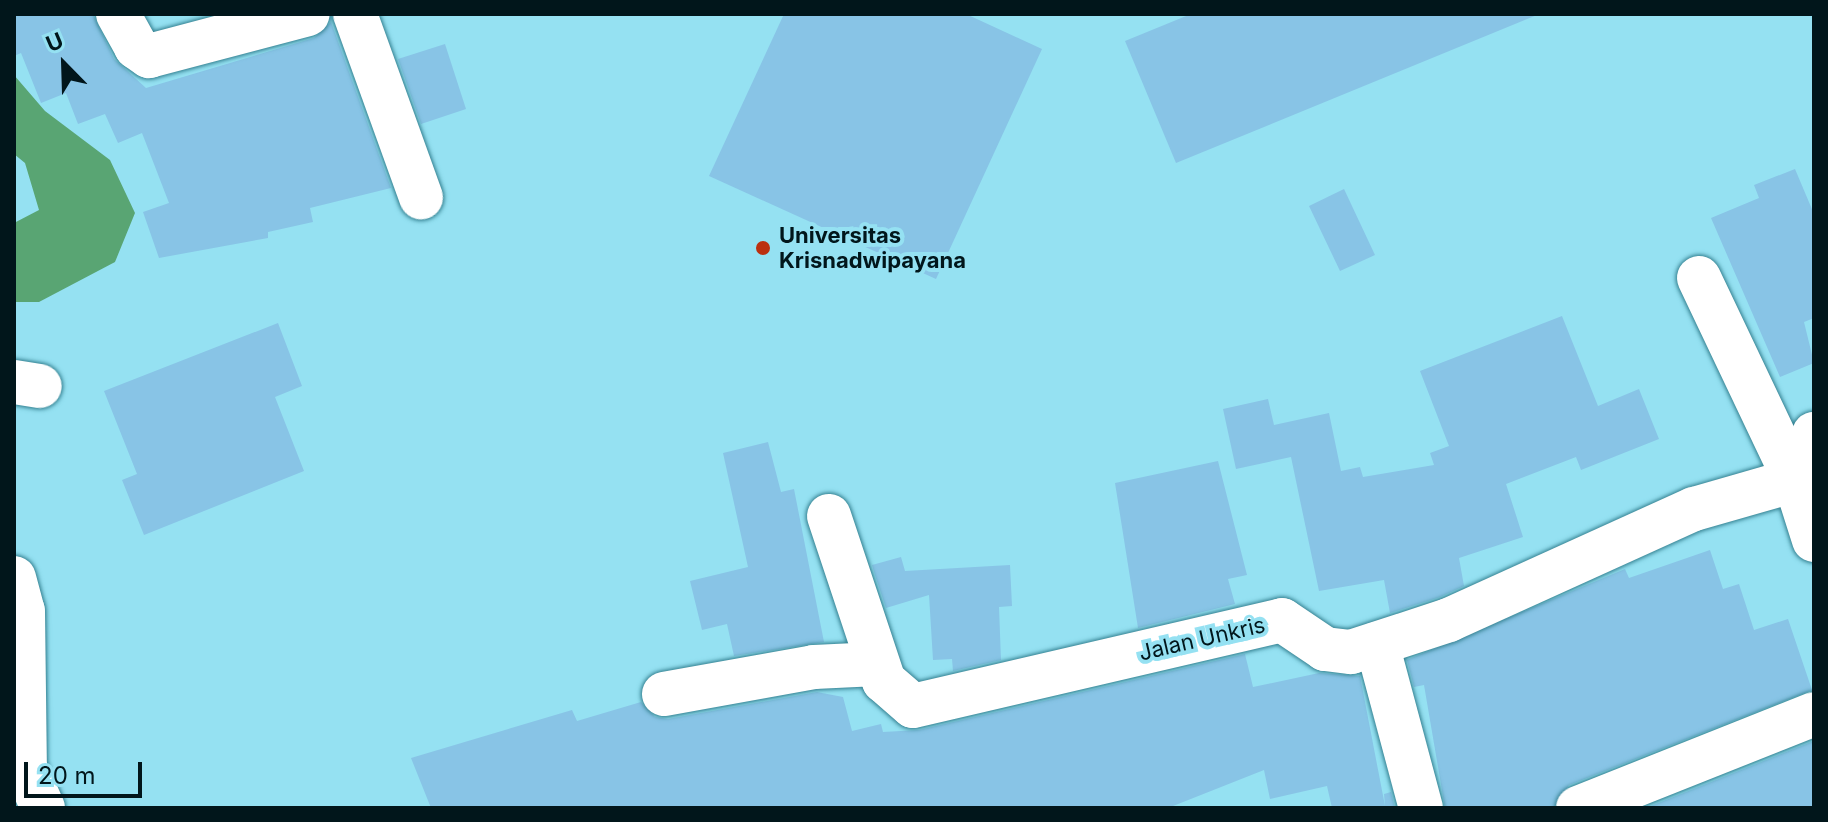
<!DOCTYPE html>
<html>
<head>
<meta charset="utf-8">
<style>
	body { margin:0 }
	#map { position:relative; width:1828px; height:822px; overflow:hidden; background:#95e1f2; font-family:Inter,sans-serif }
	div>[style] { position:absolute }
	.water>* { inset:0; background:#59a573 }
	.building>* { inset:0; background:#88c4e6 }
	.roads { filter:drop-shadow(0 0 2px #348191) drop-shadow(0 0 2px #348191) }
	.minor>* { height:44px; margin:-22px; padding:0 22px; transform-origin:22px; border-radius:22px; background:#fff }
	.dots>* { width:22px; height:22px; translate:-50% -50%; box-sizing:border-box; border:4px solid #95e1f2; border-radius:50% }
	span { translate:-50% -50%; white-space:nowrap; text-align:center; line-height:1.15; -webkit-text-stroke:8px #95e1f2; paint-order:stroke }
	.poi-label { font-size:22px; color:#01161b; font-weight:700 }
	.left { translate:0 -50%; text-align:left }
	.street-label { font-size:22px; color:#01161b }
	.frame { position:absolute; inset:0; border:16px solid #01161b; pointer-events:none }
	.north { position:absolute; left:24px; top:24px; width:80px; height:80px; -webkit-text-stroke:6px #95e1f2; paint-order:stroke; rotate:337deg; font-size:22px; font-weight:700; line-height:32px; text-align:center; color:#01161b }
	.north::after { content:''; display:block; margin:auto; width:28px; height:36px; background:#01161b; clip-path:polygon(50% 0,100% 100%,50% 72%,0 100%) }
	.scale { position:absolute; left:24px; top:762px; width:118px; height:36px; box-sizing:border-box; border:4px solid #01161b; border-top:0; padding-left:10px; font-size:24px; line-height:28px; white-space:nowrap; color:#01161b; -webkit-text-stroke:6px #95e1f2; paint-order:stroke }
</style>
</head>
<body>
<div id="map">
	<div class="water">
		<div style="clip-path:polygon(14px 75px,45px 111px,110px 160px,135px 213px,115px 262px,39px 302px,14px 302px,14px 223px,39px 210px,25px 163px,14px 154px)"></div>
	</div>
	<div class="building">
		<div style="clip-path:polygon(14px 14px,93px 14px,114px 59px,146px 88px,314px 38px,331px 22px,391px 188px,310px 208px,313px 222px,268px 232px,268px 238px,159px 258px,143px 212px,169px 203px,142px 133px,118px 143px,105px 114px,78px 124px,66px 93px,41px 103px,21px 53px,14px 56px)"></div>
		<div style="clip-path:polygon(784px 14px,966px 14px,1042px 49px,936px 279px,709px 176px)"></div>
		<div style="clip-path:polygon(1191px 14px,1537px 14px,1537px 15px,1176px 163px,1125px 41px)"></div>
		<div style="clip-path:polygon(445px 44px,466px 109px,421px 124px,398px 59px)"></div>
		<div style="clip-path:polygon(1795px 169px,1814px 214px,1814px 318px,1804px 322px,1814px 363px,1780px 377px,1711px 218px,1759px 198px,1754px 185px)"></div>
		<div style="clip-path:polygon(1344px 189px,1375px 255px,1340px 271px,1309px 206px)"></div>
		<div style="clip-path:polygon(1562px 316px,1598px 406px,1639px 389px,1659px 439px,1581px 470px,1576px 457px,1506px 484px,1523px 537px,1459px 558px,1464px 586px,1440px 597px,1390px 613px,1384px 580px,1319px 591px,1291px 457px,1236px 469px,1223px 409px,1268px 399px,1274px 425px,1329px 413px,1341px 471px,1360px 467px,1363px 477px,1434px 465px,1430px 453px,1449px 446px,1420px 371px)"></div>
		<div style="clip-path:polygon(278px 323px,302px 386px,275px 397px,304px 471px,144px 535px,122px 480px,137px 474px,104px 391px)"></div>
		<div style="clip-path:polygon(768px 442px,781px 492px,794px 489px,824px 642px,734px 656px,727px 624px,702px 630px,690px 581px,748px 567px,723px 453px)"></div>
		<div style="clip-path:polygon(1218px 461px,1247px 575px,1228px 579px,1235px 604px,1138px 628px,1115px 483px)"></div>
		<div style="clip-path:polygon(1710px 550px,1723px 589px,1739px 584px,1754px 630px,1788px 619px,1812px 690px,1569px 785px,1554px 808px,1445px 808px,1424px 685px,1414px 687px,1407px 660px,1625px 569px,1629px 578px)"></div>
		<div style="clip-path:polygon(901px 557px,905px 571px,1010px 565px,1012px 606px,999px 607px,1001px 660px,953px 671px,952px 659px,933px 660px,929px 595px,886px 608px,875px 575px,872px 565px)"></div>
		<div style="clip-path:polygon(1245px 654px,1253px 687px,1319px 673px,1360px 676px,1385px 806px,1384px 794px,1391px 792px,1395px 808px,1332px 808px,1327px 786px,1270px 799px,1264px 770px,1168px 808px,431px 808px,411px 758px,572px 710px,577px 721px,641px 702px,655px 717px,668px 719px,817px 692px,843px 697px,852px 731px,881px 724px,883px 732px,919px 730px)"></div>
		<div style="clip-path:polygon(1814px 741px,1814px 808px,1646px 808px)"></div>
	</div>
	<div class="roads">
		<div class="minor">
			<div style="left:118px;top:14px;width:38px;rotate:61deg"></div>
			<div style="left:136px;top:47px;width:16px;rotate:35deg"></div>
			<div style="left:149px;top:56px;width:164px;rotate:-14.8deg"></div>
			<div style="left:355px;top:14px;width:195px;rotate:70.2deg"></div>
			<div style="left:1699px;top:278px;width:224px;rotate:64.6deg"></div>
			<div style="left:1795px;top:480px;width:63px;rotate:72.4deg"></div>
			<div style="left:14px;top:382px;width:26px;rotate:9deg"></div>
			<div style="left:1795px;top:480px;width:50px;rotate:-67.6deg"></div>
			<div style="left:829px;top:516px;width:174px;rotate:71.6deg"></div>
			<div style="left:884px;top:681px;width:38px;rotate:41deg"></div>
			<div style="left:913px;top:706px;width:379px;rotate:-13.1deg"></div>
			<div style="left:1282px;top:620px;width:52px;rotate:34deg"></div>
			<div style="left:1325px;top:649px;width:26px;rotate:7deg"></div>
			<div style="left:1351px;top:652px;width:103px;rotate:-18.1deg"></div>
			<div style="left:1449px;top:620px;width:269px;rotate:-24.4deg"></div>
			<div style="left:1694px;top:509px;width:105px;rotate:-16deg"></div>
			<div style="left:14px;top:578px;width:34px;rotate:75deg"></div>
			<div style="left:23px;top:611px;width:157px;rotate:89.3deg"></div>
			<div style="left:25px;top:768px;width:44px;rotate:65.8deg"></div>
			<div style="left:1377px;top:644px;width:170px;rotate:75deg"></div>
			<div style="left:664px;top:694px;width:152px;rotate:-10.2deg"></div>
			<div style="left:814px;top:667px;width:63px;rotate:-2.7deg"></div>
			<div style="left:1578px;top:808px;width:254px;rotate:-21.7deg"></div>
		</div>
	</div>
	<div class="dots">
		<div style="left:763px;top:248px;background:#bb3010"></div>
	</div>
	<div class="poi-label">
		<span class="left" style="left:779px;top:248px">Universitas<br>Krisnadwipayana</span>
	</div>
	<div class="street-label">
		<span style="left:1202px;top:639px;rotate:-13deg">Jalan Unkris</span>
	</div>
	<div class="frame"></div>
	<div class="north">U</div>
	<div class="scale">20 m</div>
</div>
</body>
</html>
